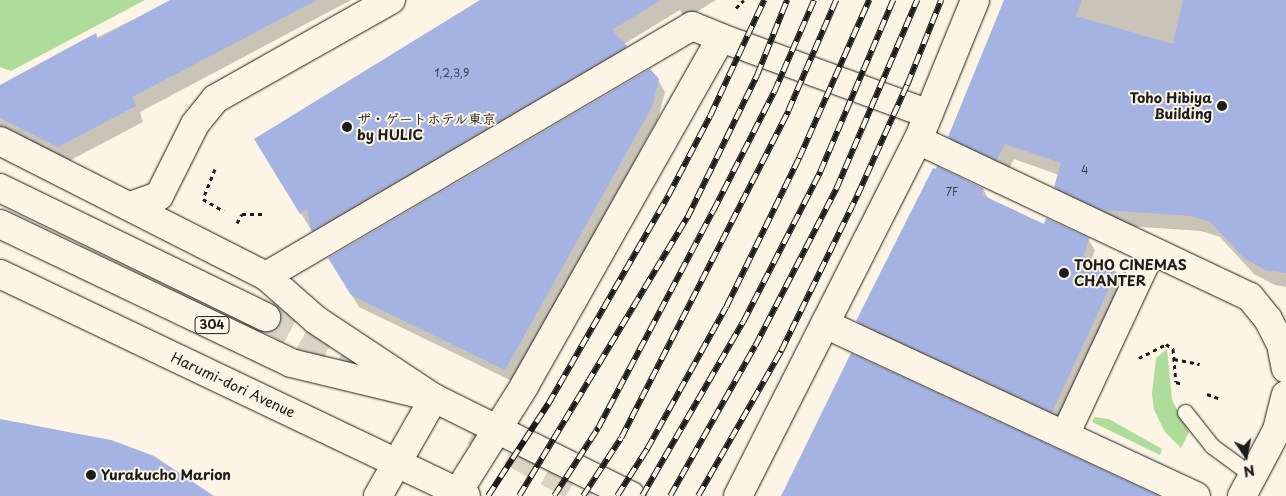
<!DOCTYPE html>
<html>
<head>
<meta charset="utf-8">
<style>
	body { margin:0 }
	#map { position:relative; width:1286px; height:496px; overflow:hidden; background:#fcf5e5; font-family:"Playpen Sans","Klee One",sans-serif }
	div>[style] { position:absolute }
	.green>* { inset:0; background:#addc9b }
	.shadow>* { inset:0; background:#0003 }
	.building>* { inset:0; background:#a4b3e2 }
	.primary-tunnel>* { height:28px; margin-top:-14px; transform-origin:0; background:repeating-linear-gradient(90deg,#dad4c7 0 28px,transparent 0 42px) }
	.path>* { height:3px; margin-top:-1.5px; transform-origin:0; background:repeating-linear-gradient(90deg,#1c1c1c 0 4px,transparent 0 8px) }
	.roads { filter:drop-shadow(0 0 1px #1c1c1c) drop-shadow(0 0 1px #1c1c1c) }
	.lane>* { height:15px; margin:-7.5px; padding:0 7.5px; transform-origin:7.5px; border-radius:7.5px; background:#fcf5e5 }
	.street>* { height:28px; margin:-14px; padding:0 14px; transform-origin:14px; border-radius:14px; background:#fcf5e5 }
	.secondary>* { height:28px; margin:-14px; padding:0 14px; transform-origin:14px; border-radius:14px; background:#fcf5e5 }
	.primary>* { height:28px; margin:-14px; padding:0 14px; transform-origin:14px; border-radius:14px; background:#fcf5e5 }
	.rail>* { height:5.5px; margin-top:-2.75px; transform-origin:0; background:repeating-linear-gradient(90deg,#fcf5e5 0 11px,#1c1c1c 0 22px); box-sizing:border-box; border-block:1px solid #1c1c1c }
	.dots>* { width:14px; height:14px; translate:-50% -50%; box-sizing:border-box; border:2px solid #fcf5e5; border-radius:50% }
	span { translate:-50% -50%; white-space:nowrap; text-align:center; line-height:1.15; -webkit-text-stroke:4px #fcf5e5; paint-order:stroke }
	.number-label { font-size:11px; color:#3e424e }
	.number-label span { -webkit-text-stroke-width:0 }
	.shield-label span { padding:1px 4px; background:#fcf5e5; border:1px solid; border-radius:4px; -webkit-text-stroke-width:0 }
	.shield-label { font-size:12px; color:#1c1c1c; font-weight:700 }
	.poi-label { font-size:14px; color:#1c1c1c; font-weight:700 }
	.right { translate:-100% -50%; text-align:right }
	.left { translate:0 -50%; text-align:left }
	.street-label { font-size:14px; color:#1c1c1c }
	.north { position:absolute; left:1221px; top:431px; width:50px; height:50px; -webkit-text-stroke:4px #fcf5e5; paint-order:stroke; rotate:168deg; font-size:14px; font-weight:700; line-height:20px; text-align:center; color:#1c1c1c }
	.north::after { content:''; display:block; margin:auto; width:18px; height:22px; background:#1c1c1c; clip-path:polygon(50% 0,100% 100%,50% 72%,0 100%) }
</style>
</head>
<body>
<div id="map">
	<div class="green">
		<div style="clip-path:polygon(0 0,145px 0,11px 71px,0 67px)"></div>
		<div style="clip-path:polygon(1167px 349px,1172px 400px,1189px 432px,1181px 448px,1165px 432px,1154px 410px,1152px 394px,1156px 358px)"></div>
		<div style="clip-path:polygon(1094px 417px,1109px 419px,1162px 449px,1160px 455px,1092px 422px)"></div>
	</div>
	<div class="shadow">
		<div style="clip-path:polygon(172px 0,351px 0,140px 112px,143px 122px,67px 162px,0 128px,0 86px)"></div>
		<div style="clip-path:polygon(484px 0,716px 0,685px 19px,680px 10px,624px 44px,635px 62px,321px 246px,265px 155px)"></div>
		<div style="clip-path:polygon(1005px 0,1286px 0,1286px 287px,1275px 285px,1254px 274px,1220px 237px,1201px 231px,1112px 225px,1065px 203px,1056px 187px,1059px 175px,1014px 159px,1006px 175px,958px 152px,949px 137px)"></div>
		<div style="clip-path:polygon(658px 80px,665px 92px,658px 119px,512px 381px,359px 307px,336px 270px)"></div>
		<div style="clip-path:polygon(984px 190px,989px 200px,1045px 226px,1088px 239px,1095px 250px,1091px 261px,1116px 273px,1123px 284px,1058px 422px,864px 332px,858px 321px)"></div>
		<div style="clip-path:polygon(0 420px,111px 441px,210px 496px,0 496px)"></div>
	</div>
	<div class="building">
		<div style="clip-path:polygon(170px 0,317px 0,132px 97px,136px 106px,58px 147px,0 118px,0 85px,96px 33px,98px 39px)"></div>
		<div style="clip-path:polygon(480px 0,661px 0,612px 30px,627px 46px,311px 231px,307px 209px,300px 214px,254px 139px)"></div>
		<div style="clip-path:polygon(1004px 0,1082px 0,1076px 16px,1173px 44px,1183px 0,1286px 0,1286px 273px,1265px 270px,1244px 258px,1210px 222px,1191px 216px,1102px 210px,1054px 187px,1061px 163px,1005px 144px,997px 160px,948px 137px)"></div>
		<div style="clip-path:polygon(650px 69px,659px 79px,652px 107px,505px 370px,351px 295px,328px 258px)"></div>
		<div style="clip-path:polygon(937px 166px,984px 189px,982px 195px,1044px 224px,1046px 218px,1089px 238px,1084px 256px,1117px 272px,1052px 412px,856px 321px,933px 168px,936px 169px)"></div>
		<div style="clip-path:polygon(851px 353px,1159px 496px,781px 496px)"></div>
		<div style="clip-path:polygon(0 419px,111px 440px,154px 456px,214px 496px,0 496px)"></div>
	</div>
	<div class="primary-tunnel">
		<div style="left:266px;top:317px;width:132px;rotate:29.1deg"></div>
		<div style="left:474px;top:431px;width:134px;rotate:29.1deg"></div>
	</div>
	<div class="path">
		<div style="left:736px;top:8px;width:11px;rotate:-45deg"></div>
		<div style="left:215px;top:169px;width:32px;rotate:112deg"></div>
		<div style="left:203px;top:199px;width:24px;rotate:30deg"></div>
		<div style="left:237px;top:223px;width:10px;rotate:-61deg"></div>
		<div style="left:242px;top:214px;width:22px"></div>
		<div style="left:1139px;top:358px;width:30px;rotate:-27deg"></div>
		<div style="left:1166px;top:344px;width:9px;rotate:36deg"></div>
		<div style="left:1173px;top:349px;width:33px;rotate:85deg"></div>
		<div style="left:1176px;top:382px;width:6px;rotate:18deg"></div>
		<div style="left:1174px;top:359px;width:26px;rotate:11deg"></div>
		<div style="left:1207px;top:394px;width:12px;rotate:20deg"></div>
	</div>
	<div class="roads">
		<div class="lane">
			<div style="left:1185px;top:412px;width:43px;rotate:51.5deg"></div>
			<div style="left:1212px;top:446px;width:51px;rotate:36.2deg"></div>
		</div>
		<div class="street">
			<div style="left:721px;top:38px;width:221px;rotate:20.1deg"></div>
			<div style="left:918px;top:140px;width:367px;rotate:25.3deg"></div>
			<div style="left:1250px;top:297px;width:28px;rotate:51deg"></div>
			<div style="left:1268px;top:319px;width:28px;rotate:63deg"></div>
			<div style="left:1281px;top:344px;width:25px;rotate:79deg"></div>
			<div style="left:131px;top:206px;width:30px;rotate:-20deg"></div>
			<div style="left:159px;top:196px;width:80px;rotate:-63.4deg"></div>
			<div style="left:195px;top:124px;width:32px;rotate:-51deg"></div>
			<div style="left:215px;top:99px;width:202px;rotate:-29.4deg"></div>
			<div style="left:266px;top:276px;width:494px;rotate:-30.4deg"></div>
			<div style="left:692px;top:26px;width:31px;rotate:22deg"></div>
			<div style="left:721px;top:38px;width:399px;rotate:119.5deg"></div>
			<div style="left:525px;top:385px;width:126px;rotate:122.1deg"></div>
			<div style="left:825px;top:324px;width:409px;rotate:24.9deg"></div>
			<div style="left:1065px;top:435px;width:203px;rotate:-64.9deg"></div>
			<div style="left:738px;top:496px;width:399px;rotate:-63.2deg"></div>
			<div style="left:918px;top:140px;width:151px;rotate:-67.8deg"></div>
			<div style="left:1242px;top:496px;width:75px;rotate:-62.1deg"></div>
			<div style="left:1277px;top:430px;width:36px;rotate:-76deg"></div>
		</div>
		<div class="secondary">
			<div style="left:378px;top:496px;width:113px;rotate:-60.3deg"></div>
		</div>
		<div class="primary">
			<div style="left:0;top:141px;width:298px;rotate:26.9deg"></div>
			<div style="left:266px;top:276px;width:67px;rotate:41.3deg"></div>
			<div style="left:316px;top:320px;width:141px;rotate:33.5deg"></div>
			<div style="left:434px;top:398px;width:220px;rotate:26.4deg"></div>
			<div style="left:0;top:188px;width:296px;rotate:25.9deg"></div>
			<div style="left:0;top:224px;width:322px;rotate:25.5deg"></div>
			<div style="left:291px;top:363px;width:129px;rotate:13.5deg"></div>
			<div style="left:0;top:274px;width:516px;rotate:25.47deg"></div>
		</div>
	</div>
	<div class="rail">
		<div style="left:488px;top:496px;width:110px;rotate:-56.9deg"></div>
		<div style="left:548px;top:404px;width:240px;rotate:-60deg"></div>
		<div style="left:668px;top:196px;width:90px;rotate:-62.3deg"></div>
		<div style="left:710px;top:116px;width:128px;rotate:-65deg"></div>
		<div style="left:519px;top:496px;width:325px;rotate:-58.9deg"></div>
		<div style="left:687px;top:218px;width:159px;rotate:-63.9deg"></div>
		<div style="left:757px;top:75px;width:81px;rotate:-68.2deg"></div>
		<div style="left:554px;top:496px;width:81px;rotate:-57.1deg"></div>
		<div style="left:598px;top:428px;width:246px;rotate:-62.1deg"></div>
		<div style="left:713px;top:211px;width:134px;rotate:-62.9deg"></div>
		<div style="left:774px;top:92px;width:100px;rotate:-66.5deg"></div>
		<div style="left:583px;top:496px;width:69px;rotate:-56.8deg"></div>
		<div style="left:621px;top:438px;width:367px;rotate:-62.9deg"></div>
		<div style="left:788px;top:111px;width:121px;rotate:-66.6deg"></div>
		<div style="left:617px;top:496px;width:56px;rotate:-57.4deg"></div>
		<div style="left:647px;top:449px;width:162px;rotate:-60.9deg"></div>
		<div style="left:726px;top:307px;width:166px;rotate:-63.9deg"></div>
		<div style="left:799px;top:158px;width:173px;rotate:-66.1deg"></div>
		<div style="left:642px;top:496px;width:201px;rotate:-59.9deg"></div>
		<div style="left:743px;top:322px;width:169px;rotate:-62.8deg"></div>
		<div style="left:820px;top:172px;width:187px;rotate:-67deg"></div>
		<div style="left:670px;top:496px;width:172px;rotate:-60.5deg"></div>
		<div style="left:755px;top:346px;width:177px;rotate:-62.7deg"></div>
		<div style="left:836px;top:189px;width:206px;rotate:-66.8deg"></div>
		<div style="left:698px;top:496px;width:167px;rotate:-60.2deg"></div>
		<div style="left:781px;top:351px;width:173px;rotate:-63.9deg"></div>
		<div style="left:857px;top:196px;width:122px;rotate:-65.8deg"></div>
		<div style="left:907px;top:85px;width:92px;rotate:-68.2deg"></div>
	</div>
	<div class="dots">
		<div style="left:1222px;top:106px;background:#1c1c1c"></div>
		<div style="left:347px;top:127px;background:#1c1c1c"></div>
		<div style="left:1064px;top:273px;background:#1c1c1c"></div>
		<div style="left:91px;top:475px;background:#1c1c1c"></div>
	</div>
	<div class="number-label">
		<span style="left:452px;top:73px">1,2,3,9</span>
		<span style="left:1085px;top:170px">4</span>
		<span style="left:952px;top:192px">7F</span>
	</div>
	<div class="shield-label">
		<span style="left:212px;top:325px">304</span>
	</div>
	<div class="poi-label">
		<span class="right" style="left:1212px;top:106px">Toho Hibiya<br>Building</span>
		<span class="left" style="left:357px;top:127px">ザ・ゲートホテル東京<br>by HULIC</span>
		<span class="left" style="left:1074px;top:273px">TOHO CINEMAS<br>CHANTER</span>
		<span class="left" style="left:101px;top:475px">Yurakucho Marion</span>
	</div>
	<div class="street-label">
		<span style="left:233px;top:385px;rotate:25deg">Harumi-dori Avenue</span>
	</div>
	<div class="north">N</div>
</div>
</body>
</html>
